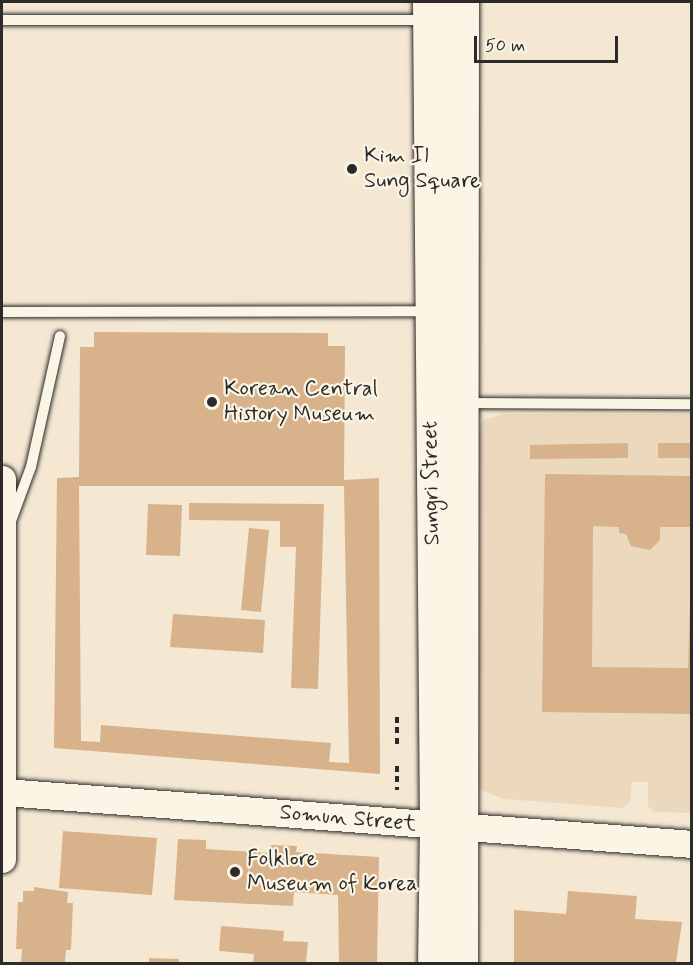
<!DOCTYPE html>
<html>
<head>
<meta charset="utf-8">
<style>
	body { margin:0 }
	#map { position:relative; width:693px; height:965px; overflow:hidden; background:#f5e8d3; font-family:Mynerve,sans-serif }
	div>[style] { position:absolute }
	.built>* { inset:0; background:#ecd8bd }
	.building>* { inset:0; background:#d8b28a }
	.path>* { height:4px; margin-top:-2px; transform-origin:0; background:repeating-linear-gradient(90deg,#2b2b2b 0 6px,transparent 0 10.5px) }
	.roads { filter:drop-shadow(0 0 2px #2b2b2b) drop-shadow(0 0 2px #2b2b2b) }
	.service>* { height:10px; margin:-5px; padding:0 5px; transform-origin:5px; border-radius:5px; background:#fcf5e5 }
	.tertiary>* { height:27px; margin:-13.5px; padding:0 13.5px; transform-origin:13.5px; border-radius:13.5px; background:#fcf5e5 }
	.primary>* { height:33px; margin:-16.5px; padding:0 16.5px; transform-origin:16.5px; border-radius:16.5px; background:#fcf5e5 }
	.dots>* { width:16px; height:16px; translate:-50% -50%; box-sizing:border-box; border:3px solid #fcf5e5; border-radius:50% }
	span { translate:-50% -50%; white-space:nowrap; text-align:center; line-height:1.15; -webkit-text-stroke:4.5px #fcf5e5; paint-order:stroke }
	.poi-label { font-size:22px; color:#2b2b2b }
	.left { translate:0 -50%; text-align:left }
	.street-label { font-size:22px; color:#2b2b2b }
	.frame { position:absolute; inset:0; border:3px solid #2b2b2b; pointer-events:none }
	.scale { position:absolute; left:474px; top:36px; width:144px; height:27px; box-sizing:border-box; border:3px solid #2b2b2b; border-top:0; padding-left:8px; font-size:18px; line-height:21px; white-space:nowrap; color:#2b2b2b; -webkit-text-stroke:4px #fcf5e5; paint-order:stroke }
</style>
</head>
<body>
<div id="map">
	<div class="built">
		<div style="clip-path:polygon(505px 414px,691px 414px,691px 813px,654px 812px,648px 806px,648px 782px,632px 782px,630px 802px,623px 808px,504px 799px,478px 789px,475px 778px,479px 434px,483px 420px)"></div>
	</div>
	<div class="building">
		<div style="clip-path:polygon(evenodd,94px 332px,328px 333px,328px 346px,345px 346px,344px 480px,379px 478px,380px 774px,54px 748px,57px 478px,79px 477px,80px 347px,94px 347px,94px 332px,79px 486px,344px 486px,349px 763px,329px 762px,331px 743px,101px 725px,100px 742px,81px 741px,79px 486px)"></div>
		<div style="clip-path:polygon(628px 443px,628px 458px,530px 459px,530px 445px)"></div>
		<div style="clip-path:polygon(658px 443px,692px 443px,692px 458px,658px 458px)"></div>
		<div style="clip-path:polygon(545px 474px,692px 476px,692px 527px,660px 527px,660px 540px,650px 550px,631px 546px,626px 534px,619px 533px,619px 527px,593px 526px,592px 667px,688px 668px,692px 530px,692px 714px,542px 712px)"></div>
		<div style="clip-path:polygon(189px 503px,324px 504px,318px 689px,291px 688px,296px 547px,280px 547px,280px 521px,189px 520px)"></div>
		<div style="clip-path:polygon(148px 504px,182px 505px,180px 556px,146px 555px)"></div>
		<div style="clip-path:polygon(249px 528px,269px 530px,261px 612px,241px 610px)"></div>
		<div style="clip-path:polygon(173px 614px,265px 620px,263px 653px,170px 647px)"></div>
		<div style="clip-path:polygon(63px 831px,157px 838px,152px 895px,59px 888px)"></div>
		<div style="clip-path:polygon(178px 839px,206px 840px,206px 849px,271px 853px,271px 845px,297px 846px,296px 852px,379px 857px,377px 963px,339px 963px,338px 895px,294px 892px,293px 906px,174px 900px)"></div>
		<div style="clip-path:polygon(34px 887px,68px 892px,67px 903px,73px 903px,71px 950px,66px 950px,65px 963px,21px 963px,22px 949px,16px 949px,18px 902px,23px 902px,23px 891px,34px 891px)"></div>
		<div style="clip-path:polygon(568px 891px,637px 896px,635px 919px,682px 922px,676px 963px,514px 963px,514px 910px,566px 914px)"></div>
		<div style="clip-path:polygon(221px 926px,284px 931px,283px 941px,308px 942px,306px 963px,253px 963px,254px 954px,219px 951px)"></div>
		<div style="clip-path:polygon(149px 958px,179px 959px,179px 963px,149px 963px)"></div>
	</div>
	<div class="path">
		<div style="left:397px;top:744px;width:28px;rotate:-90deg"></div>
		<div style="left:397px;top:766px;width:24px;rotate:90deg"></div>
	</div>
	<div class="roads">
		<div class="service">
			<div style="left:2px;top:20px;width:424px"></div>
			<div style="left:2px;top:312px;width:425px;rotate:-0.1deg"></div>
			<div style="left:466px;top:403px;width:226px;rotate:0.3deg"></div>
			<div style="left:11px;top:521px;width:58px;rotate:-69.7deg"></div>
			<div style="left:31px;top:467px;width:134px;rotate:-77.5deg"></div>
		</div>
		<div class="tertiary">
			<div style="left:2px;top:479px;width:380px;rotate:90deg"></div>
			<div style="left:4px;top:792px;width:690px;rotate:4.32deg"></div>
		</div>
		<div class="primary">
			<div style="left:429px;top:2px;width:824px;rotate:89.51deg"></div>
			<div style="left:436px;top:826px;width:138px;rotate:90.8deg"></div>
			<div style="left:461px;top:964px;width:962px;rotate:-89.94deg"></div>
		</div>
	</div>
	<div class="dots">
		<div style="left:352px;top:169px;background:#2b2b2b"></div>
		<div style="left:212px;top:402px;background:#2b2b2b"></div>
		<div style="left:235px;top:872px;background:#2b2b2b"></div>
	</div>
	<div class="poi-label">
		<span class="left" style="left:364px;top:169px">Kim Il<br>Sung Square</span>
		<span class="left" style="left:224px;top:402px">Korean Central<br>History Museum</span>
		<span class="left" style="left:247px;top:872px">Folklore<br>Museum of Korea</span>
	</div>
	<div class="street-label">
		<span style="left:432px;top:483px;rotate:-91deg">Sungri Street</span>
		<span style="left:348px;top:819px;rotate:5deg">Somun Street</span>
	</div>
	<div class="frame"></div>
	<div class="scale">50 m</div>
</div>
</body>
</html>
